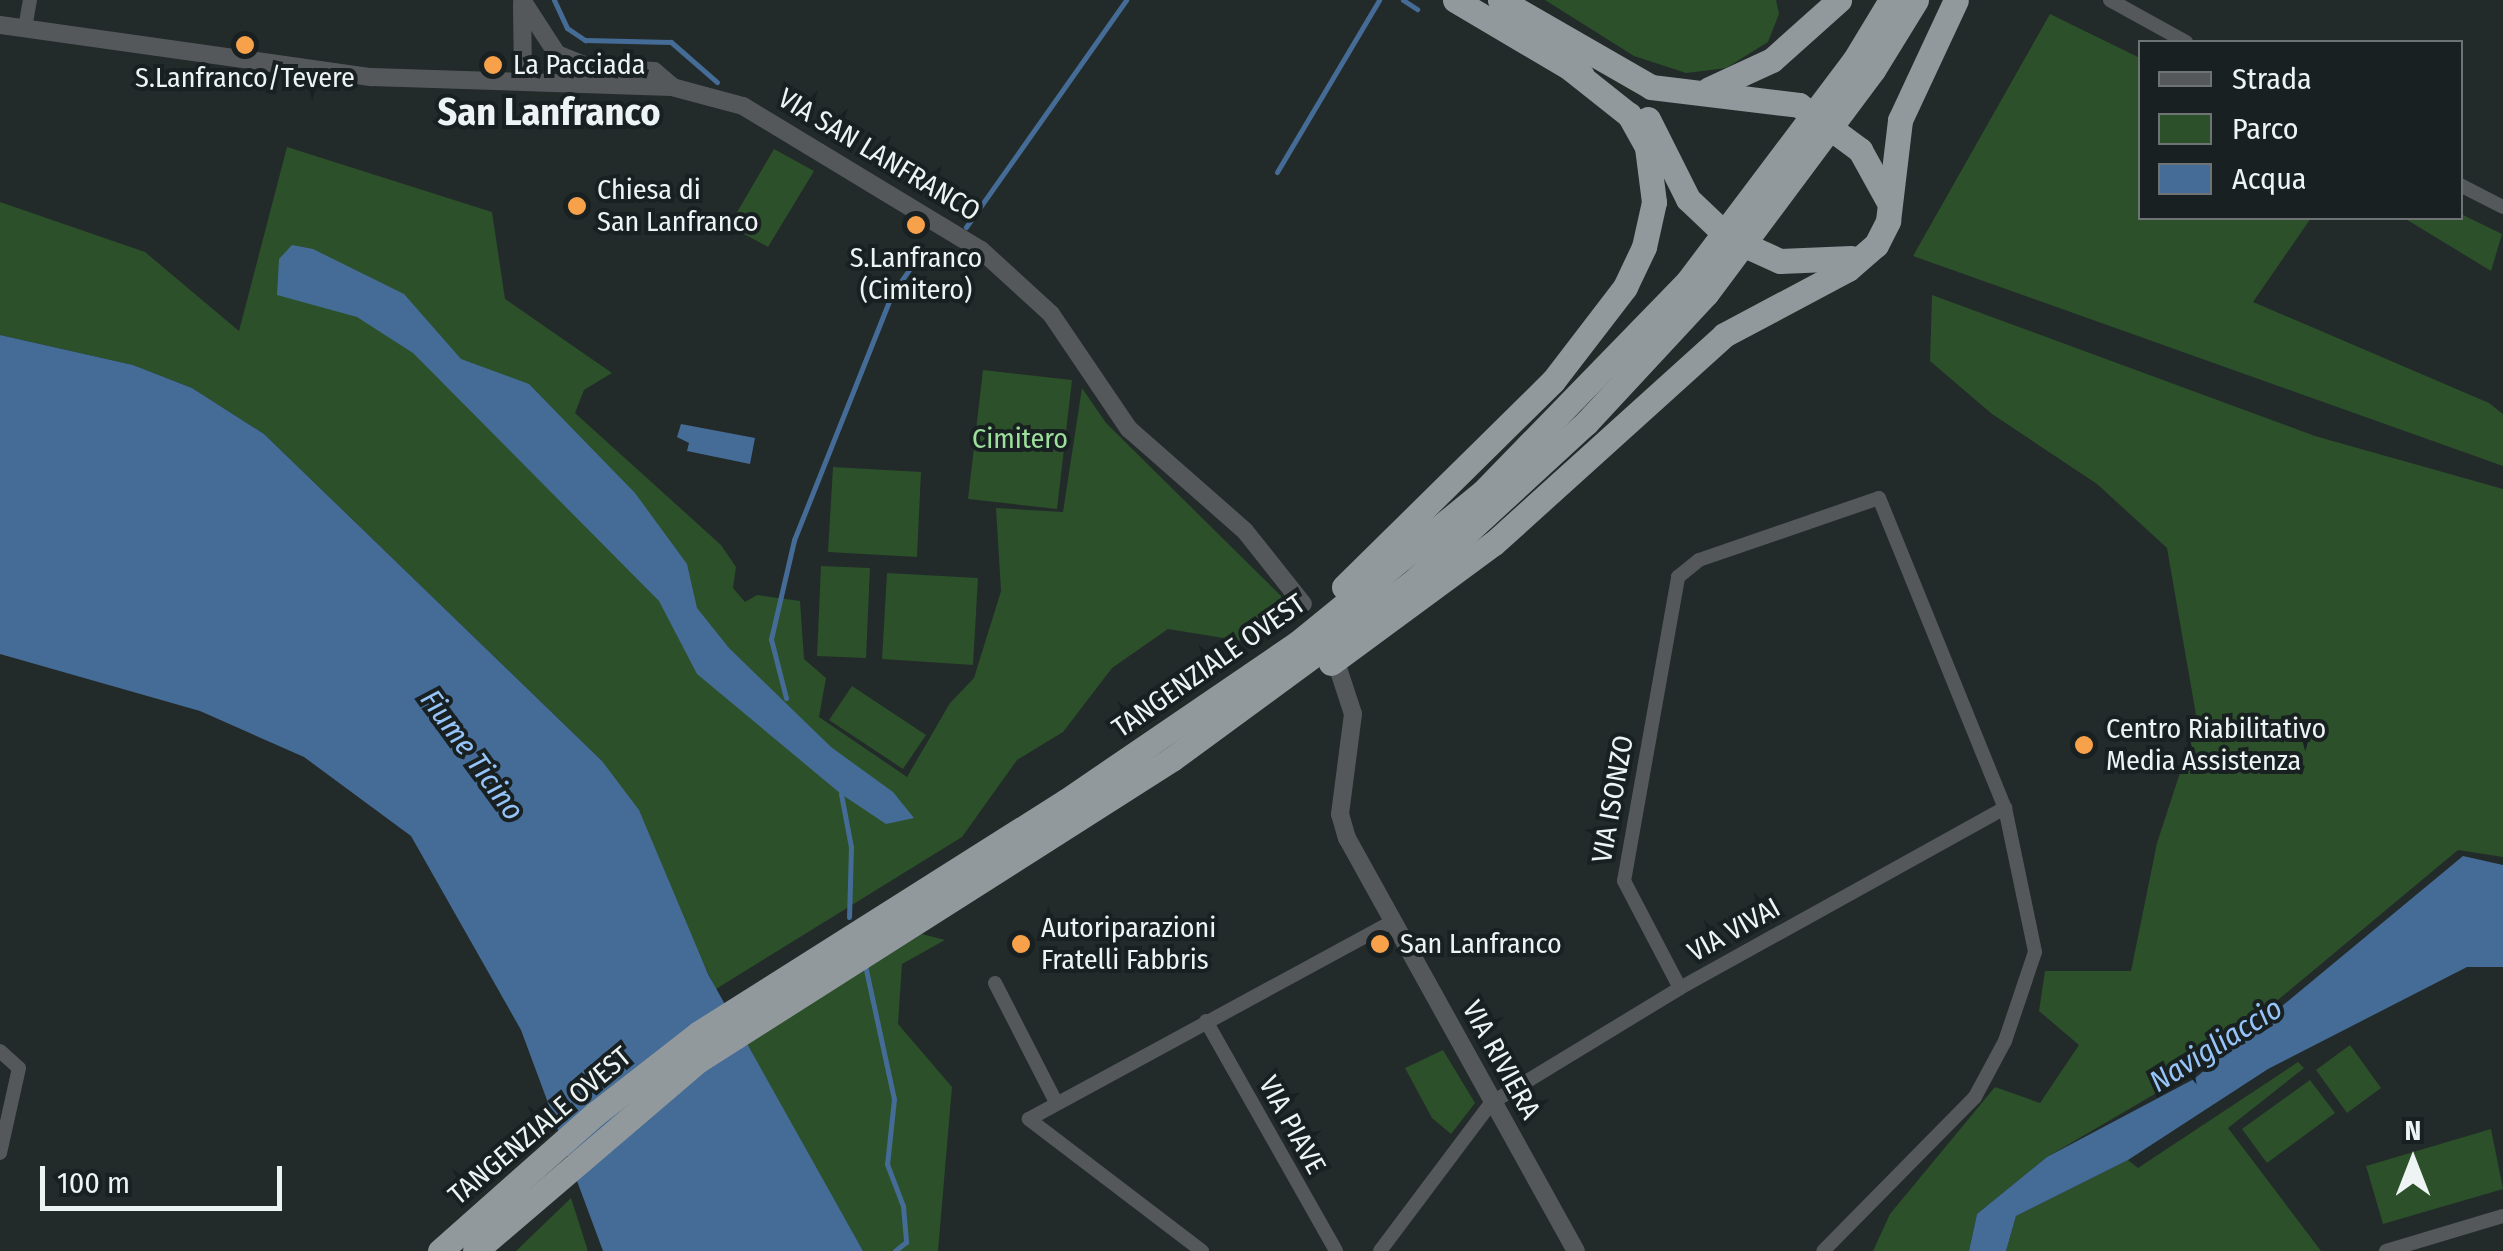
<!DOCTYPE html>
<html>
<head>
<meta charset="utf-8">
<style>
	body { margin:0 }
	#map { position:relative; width:2503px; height:1251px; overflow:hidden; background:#232a2a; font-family:"Fira Sans Condensed",sans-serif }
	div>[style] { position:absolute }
	.green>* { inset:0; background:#2b502a }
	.water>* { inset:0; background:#456c96 }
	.stream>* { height:5px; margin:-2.5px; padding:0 2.5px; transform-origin:2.5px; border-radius:2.5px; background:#456c96 }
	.minor>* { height:14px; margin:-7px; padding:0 7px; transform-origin:7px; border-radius:7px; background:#55585a }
	.tertiary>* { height:18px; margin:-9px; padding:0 9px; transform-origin:9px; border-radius:9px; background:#55585a }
	.motorway>* { height:25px; margin:-12.5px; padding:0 12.5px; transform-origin:12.5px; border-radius:12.5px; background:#92999d }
	.motorway-bridge>* { height:25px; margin:-12.5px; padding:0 12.5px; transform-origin:12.5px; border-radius:12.5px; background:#92999d }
	.dots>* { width:28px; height:28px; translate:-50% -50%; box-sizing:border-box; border:5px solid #192021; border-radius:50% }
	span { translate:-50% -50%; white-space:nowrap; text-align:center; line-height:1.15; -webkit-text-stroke:8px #192021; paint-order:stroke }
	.poi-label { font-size:28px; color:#eef3f3 }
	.left { translate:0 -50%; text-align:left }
	.street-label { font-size:28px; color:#eef3f3 }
	.park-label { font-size:28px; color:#9edf9d }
	.water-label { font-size:30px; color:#96c4f8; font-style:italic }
	.district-label { font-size:38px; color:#eef3f3; font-weight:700 }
	.legend { position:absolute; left:2138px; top:40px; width:325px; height:180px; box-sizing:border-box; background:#192021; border:2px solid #6e7475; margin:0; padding:12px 18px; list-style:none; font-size:30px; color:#eef3f3 }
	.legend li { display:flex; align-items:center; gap:20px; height:50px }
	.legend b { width:50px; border:2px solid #6e7475 }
	.north { position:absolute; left:2363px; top:1111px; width:100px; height:100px; -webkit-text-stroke:8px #192021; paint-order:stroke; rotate:0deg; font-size:28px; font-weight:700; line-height:40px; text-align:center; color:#eef3f3 }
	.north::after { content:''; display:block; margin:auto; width:35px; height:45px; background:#eef3f3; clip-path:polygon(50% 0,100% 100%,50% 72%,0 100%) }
	.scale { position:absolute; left:40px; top:1166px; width:242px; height:45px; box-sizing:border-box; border:5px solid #eef3f3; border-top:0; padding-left:12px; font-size:30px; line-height:35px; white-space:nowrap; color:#eef3f3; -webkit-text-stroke:8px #192021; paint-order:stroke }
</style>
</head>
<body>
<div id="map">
	<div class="green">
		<div style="clip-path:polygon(1545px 0,1776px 0,1779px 14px,1768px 42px,1726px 68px,1686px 73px,1634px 56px)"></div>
		<div style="clip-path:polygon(2050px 14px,2140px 58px,2140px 218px,2311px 218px,2253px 302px,2489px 403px,2503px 414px,2503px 466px,1913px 256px)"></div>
		<div style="clip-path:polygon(287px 147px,492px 212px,505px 299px,612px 373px,584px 390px,575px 413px,721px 545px,736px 567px,733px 588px,745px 602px,757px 595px,800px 601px,804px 659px,826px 678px,819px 717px,907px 777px,950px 703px,974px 678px,1001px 591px,996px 508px,1063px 512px,1082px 388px,1106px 423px,1281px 596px,1281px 618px,1242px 641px,1168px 629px,1112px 668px,1063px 732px,1017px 760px,962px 837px,716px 989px,602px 761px,264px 434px,192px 388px,133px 365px,0 335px,0 202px,145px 252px,239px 331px)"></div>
		<div style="clip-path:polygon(774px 149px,814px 171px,768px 247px,729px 226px)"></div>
		<div style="clip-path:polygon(2461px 214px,2502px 234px,2491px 271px,2404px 218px)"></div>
		<div style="clip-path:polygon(1932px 295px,2315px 436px,2503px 489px,2503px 857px,2458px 850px,2189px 1074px,2047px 1157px,1977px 1214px,1969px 1251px,1873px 1251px,1890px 1214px,1995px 1087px,2040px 1103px,2079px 1045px,2039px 1011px,2045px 971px,2131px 971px,2157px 843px,2197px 721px,2167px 548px,2097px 484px,1992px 414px,1930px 361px)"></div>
		<div style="clip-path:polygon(983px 370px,1072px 380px,1057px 509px,968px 499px)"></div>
		<div style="clip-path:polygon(833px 467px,921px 472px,917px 557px,828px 552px)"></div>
		<div style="clip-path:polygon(821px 566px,870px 568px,866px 658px,817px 656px)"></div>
		<div style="clip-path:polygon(887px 573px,978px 578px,973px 665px,882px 659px)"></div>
		<div style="clip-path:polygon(852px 686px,926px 735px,903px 769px,829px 720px)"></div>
		<div style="clip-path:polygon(922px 934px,945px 940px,902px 964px,898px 1024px,952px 1087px,938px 1251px,863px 1251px,745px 1045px)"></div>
		<div style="clip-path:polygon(2350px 1045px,2381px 1088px,2347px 1113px,2316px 1070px)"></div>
		<div style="clip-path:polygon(1443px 1050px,1475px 1103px,1451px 1134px,1432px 1118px,1405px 1068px)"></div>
		<div style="clip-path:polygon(2298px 1062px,2304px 1068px,2228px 1128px,2321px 1251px,2006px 1251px,2016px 1216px,2128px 1160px,2138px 1168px)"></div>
		<div style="clip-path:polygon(2310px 1080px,2335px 1113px,2267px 1163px,2242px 1129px)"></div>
		<div style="clip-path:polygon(2491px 1129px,2503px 1189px,2383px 1224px,2366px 1166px)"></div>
		<div style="clip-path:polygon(571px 1198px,588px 1251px,516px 1251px)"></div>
	</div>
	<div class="water">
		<div style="clip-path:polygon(292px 245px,313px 249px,404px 294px,461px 359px,529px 384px,635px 493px,687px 564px,697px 608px,729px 648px,831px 747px,893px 792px,914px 818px,886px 824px,841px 794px,697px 674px,659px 601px,413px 353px,357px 317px,277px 295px,279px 259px)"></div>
		<div style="clip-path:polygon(0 335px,133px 365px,192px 388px,264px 434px,602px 761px,639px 810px,708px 974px,863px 1251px,603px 1251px,521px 1030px,411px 836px,304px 757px,200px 711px,0 654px)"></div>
		<div style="clip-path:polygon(681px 424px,755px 438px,750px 464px,687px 451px,689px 443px,677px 437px)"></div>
		<div style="clip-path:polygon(2463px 856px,2503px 865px,2503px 967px,2467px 967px,2268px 1069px,2128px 1160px,2016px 1216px,2006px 1251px,1969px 1251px,1977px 1214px,2047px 1157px,2194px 1079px)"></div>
	</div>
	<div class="stream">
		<div style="left:554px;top:0;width:31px;rotate:65deg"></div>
		<div style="left:567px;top:28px;width:22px;rotate:34deg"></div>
		<div style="left:585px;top:40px;width:86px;rotate:1.3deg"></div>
		<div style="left:671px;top:42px;width:61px;rotate:41deg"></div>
		<div style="left:1403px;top:0;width:17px;rotate:33deg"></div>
		<div style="left:1277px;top:172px;width:200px;rotate:-59.3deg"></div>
		<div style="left:966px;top:227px;width:278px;rotate:-54.8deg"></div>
		<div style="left:786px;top:698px;width:61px;rotate:-104.3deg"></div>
		<div style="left:771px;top:639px;width:102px;rotate:-76.9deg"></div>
		<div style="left:794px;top:540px;width:265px;rotate:-68.3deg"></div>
		<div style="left:892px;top:294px;width:42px;rotate:-54.8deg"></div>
		<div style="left:916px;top:260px;width:38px;rotate:-11deg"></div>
		<div style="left:841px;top:794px;width:54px;rotate:79.3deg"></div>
		<div style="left:851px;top:847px;width:70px;rotate:91.6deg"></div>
		<div style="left:865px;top:965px;width:137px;rotate:77.8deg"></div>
		<div style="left:894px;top:1099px;width:65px;rotate:96.1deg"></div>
		<div style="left:887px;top:1164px;width:45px;rotate:69.1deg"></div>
		<div style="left:903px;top:1206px;width:36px;rotate:85deg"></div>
		<div style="left:906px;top:1242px;width:14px;rotate:141deg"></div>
	</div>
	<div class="minor">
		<div style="left:2110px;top:0;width:87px;rotate:28.9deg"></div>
		<div style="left:25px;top:28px;width:28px;rotate:-80deg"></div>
		<div style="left:2460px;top:185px;width:48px;rotate:27.1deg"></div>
		<div style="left:995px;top:983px;width:134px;rotate:62.9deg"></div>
		<div style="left:1680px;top:988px;width:121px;rotate:-117.6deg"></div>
		<div style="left:1624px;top:881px;width:309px;rotate:-79.9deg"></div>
		<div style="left:1678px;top:577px;width:27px;rotate:-39deg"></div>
		<div style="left:1699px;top:560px;width:190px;rotate:-19deg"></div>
		<div style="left:1879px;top:498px;width:335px;rotate:67.9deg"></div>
		<div style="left:2005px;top:808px;width:147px;rotate:78.2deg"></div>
		<div style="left:2035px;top:952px;width:94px;rotate:108.6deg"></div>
		<div style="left:2005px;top:1041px;width:64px;rotate:118.2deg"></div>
		<div style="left:1975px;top:1097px;width:216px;rotate:134.6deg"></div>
		<div style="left:1206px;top:1021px;width:264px;rotate:60.5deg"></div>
		<div style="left:0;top:1051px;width:25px;rotate:42deg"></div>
		<div style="left:19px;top:1068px;width:87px;rotate:102.6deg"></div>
		<div style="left:1202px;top:1251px;width:218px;rotate:-142.7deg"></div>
		<div style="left:1029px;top:1119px;width:414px;rotate:-28.5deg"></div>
		<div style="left:1380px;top:1251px;width:185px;rotate:-53.1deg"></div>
		<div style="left:1491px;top:1103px;width:221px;rotate:-31.3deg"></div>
		<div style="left:1680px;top:988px;width:372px;rotate:-29deg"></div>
		<div style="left:2386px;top:1251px;width:122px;rotate:-16.7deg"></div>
	</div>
	<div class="tertiary">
		<div style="left:522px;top:0;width:64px;rotate:57.1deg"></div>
		<div style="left:557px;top:54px;width:35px;rotate:22deg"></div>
		<div style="left:589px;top:67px;width:65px;rotate:3.5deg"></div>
		<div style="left:654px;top:71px;width:23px;rotate:40deg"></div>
		<div style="left:522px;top:5px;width:74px;rotate:89.2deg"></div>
		<div style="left:0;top:25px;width:376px;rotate:8deg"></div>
		<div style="left:372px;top:77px;width:300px;rotate:1.9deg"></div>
		<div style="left:672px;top:87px;width:73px;rotate:15deg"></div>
		<div style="left:743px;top:106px;width:278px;rotate:31.2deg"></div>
		<div style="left:981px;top:250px;width:95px;rotate:42.4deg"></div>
		<div style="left:1051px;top:314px;width:139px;rotate:55.9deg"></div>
		<div style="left:1129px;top:429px;width:154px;rotate:41.3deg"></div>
		<div style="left:1245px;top:531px;width:93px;rotate:51.5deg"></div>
		<div style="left:1338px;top:668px;width:48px;rotate:71.9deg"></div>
		<div style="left:1353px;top:714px;width:101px;rotate:97.4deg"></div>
		<div style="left:1340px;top:814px;width:25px;rotate:74deg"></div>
		<div style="left:1347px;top:838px;width:472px;rotate:61deg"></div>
	</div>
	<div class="motorway">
		<div style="left:1455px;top:0;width:147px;rotate:30.6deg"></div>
		<div style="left:1500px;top:0;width:174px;rotate:29.9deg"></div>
		<div style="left:1651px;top:87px;width:149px;rotate:6.9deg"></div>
		<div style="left:1799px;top:105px;width:76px;rotate:36.4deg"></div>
		<div style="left:1860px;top:150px;width:56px;rotate:61.1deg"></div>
		<div style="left:1854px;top:61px;width:71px;rotate:-58.8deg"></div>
		<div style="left:1873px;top:70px;width:82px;rotate:-58.4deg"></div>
		<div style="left:1709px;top:89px;width:69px;rotate:-24.7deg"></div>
		<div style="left:1772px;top:60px;width:90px;rotate:-41.8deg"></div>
		<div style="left:1648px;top:119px;width:89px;rotate:63.4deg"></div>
		<div style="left:1688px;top:199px;width:57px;rotate:43.6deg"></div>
		<div style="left:1729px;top:238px;width:56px;rotate:24.3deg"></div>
		<div style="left:1780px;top:261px;width:71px;rotate:-2.4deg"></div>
		<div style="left:1344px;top:587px;width:293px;rotate:-44.6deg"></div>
		<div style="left:1553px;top:381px;width:118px;rotate:-52.5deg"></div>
		<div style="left:1625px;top:287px;width:44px;rotate:-64.6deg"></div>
		<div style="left:1644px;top:247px;width:46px;rotate:-77.5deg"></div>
		<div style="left:1654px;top:202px;width:55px;rotate:-97.3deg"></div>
		<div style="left:1647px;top:147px;width:37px;rotate:-119deg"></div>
		<div style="left:1629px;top:115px;width:74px;rotate:-141.6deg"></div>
		<div style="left:1331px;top:663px;width:202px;rotate:-36.4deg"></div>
		<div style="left:1494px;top:543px;width:310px;rotate:-42.1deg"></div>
		<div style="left:1724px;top:335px;width:140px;rotate:-28deg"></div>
		<div style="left:1848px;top:269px;width:37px;rotate:-41deg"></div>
		<div style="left:1876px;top:245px;width:27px;rotate:-63deg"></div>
		<div style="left:1888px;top:221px;width:102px;rotate:-83.2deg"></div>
		<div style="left:1900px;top:120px;width:132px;rotate:-65deg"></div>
		<div style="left:440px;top:1251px;width:207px;rotate:-41.5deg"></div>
		<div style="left:595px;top:1114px;width:132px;rotate:-37.9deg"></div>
		<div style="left:699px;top:1033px;width:434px;rotate:-32.3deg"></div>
		<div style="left:1066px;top:801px;width:282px;rotate:-34.3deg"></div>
		<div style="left:1299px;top:642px;width:237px;rotate:-39.2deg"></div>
		<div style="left:1483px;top:492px;width:294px;rotate:-45.8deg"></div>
		<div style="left:475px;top:1251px;width:294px;rotate:-40.5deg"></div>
		<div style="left:699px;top:1060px;width:561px;rotate:-32.47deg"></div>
		<div style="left:1172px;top:759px;width:300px;rotate:-36.3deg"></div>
		<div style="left:1414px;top:581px;width:234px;rotate:-42.6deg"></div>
		<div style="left:1586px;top:423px;width:176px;rotate:-47.1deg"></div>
	</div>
	<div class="motorway-bridge">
		<div style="left:1688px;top:281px;width:276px;rotate:-53deg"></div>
		<div style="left:1706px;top:294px;width:279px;rotate:-53.3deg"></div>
	</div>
	<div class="dots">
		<div style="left:245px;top:45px;background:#f7a14a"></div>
		<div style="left:493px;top:65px;background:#f7a14a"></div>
		<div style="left:577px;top:206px;background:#f7a14a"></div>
		<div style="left:916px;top:225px;background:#f7a14a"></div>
		<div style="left:2084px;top:745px;background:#f7a14a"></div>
		<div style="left:1021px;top:944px;background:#f7a14a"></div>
		<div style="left:1380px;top:944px;background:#f7a14a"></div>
	</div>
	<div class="poi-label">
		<span class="left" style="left:513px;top:65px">La Pacciada</span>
		<span style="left:245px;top:78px">S.Lanfranco/Tevere</span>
		<span class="left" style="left:597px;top:206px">Chiesa di<br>San Lanfranco</span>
		<span style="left:916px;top:274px">S.Lanfranco<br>(Cimitero)</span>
		<span class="left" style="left:2106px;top:745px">Centro Riabilitativo<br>Media Assistenza</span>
		<span class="left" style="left:1041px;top:944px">Autoriparazioni<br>Fratelli Fabbris</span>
		<span class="left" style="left:1400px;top:944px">San Lanfranco</span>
	</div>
	<div class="street-label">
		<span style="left:879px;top:155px;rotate:31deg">VIA SAN LANFRANCO</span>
		<span style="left:1209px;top:666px;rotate:-35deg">TANGENZIALE OVEST</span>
		<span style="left:1613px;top:799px;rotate:-80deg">VIA ISONZO</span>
		<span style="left:1734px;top:930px;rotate:-29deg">VIA VIVAI</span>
		<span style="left:1501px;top:1060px;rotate:61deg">VIA RIVIERA</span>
		<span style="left:1292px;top:1125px;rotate:61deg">VIA PIAVE</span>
		<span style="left:540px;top:1126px;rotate:-40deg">TANGENZIALE OVEST</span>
	</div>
	<div class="park-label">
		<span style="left:1020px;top:439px">Cimitero</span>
	</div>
	<div class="water-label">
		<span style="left:472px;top:755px;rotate:54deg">Fiume Ticino</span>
		<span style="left:2216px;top:1045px;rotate:-32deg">Navigliaccio</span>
	</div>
	<div class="district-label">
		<span style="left:549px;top:113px">San Lanfranco</span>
	</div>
	<ul class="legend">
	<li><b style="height:12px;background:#55585a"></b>Strada</li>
	<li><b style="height:28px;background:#2b502a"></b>Parco</li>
	<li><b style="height:28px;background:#456c96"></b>Acqua</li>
	</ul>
	<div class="north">N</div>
	<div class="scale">100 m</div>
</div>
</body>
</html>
